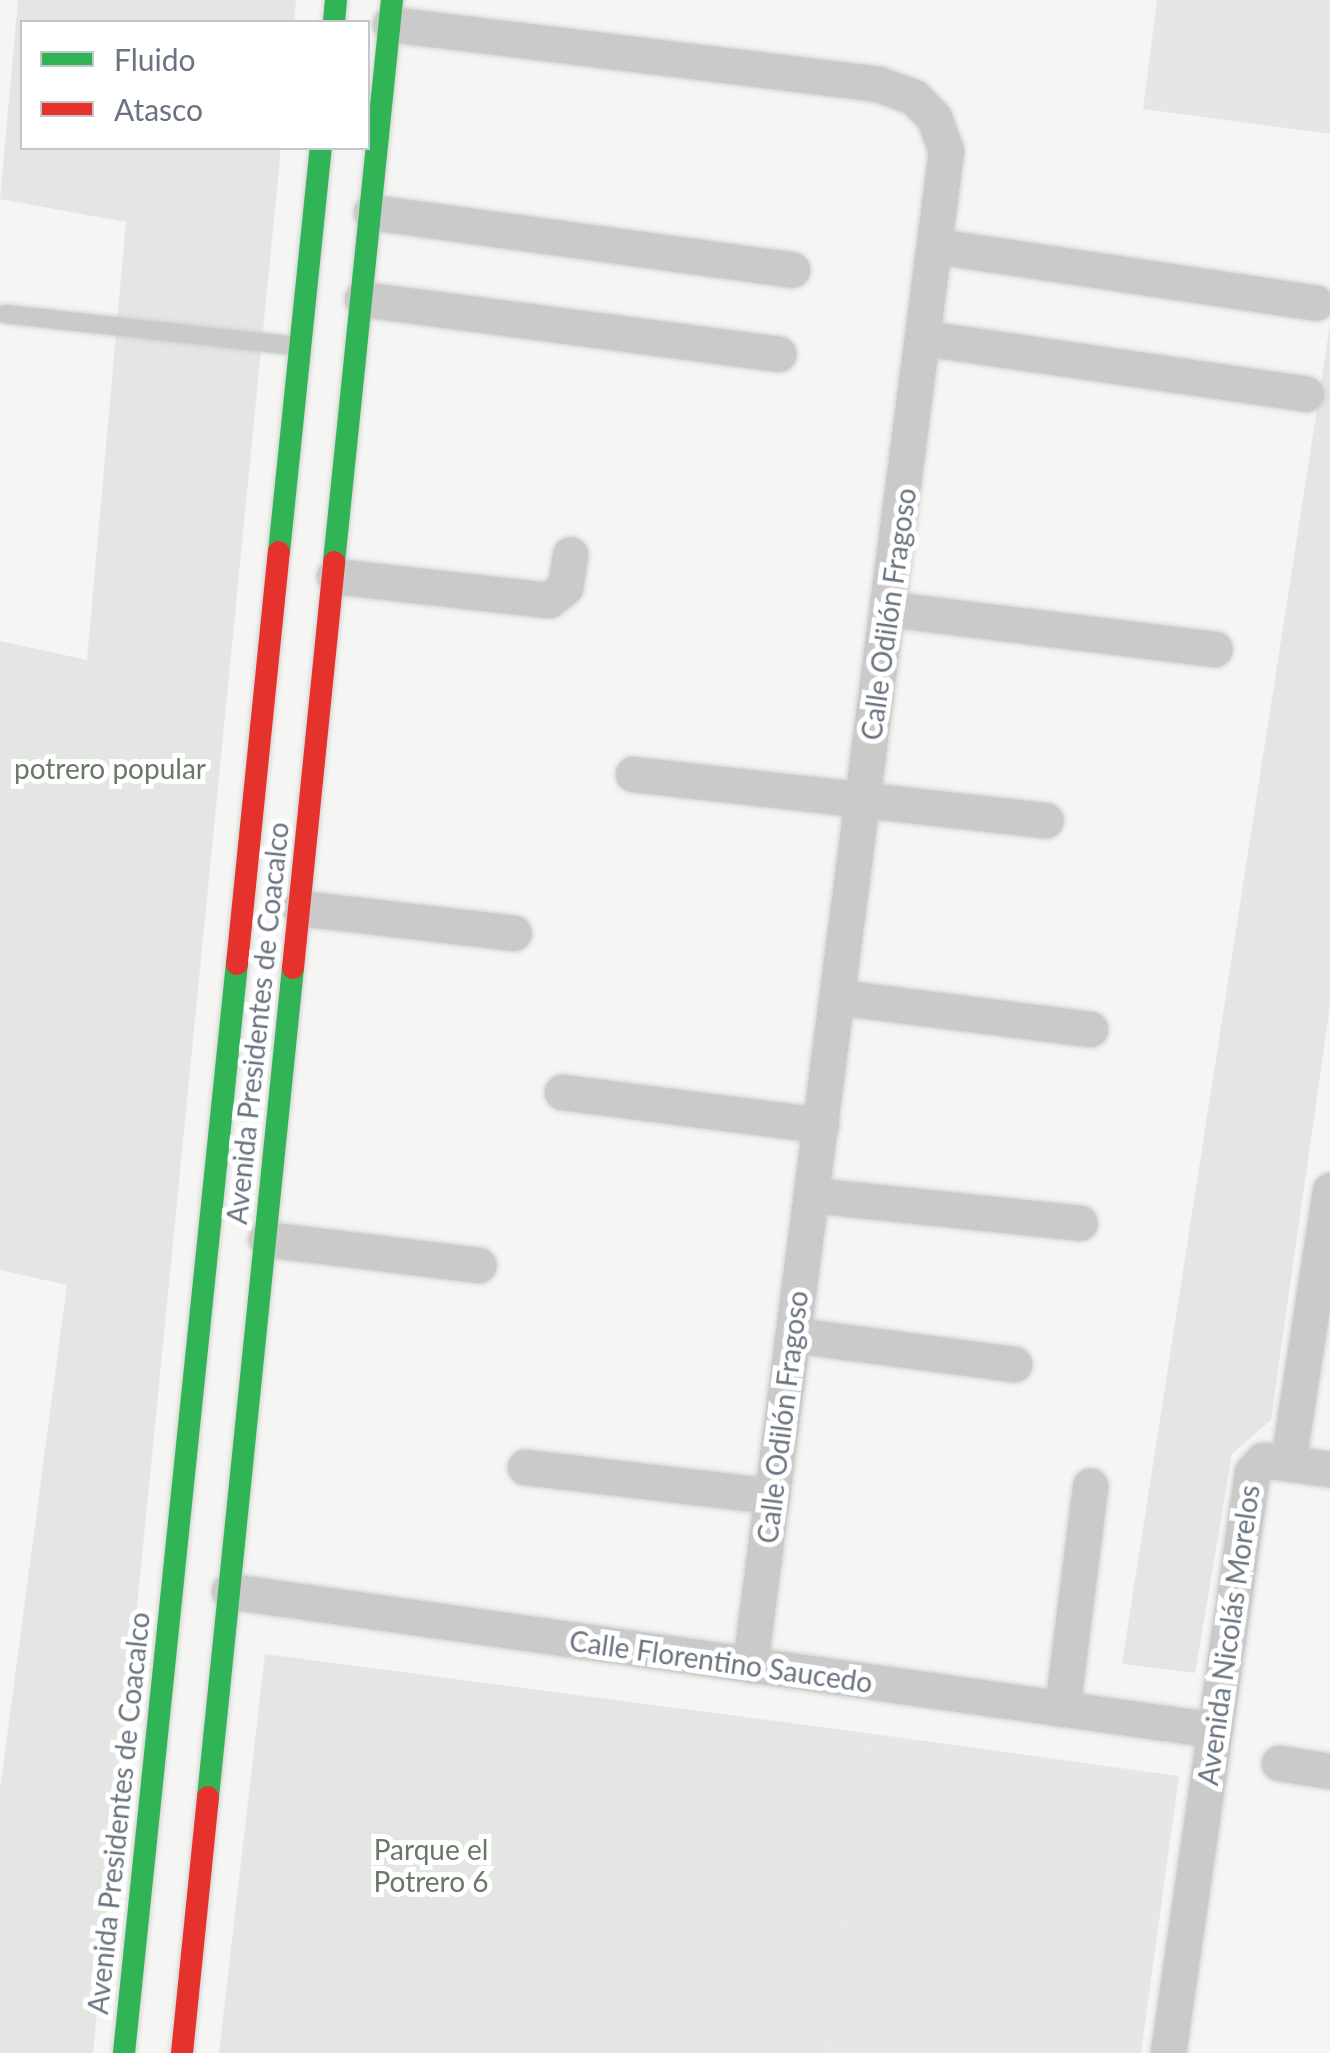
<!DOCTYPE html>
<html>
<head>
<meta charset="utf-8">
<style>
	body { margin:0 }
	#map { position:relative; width:1330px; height:2053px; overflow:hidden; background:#f5f5f4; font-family:Lato,sans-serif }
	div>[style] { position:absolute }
	.built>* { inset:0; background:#e5e6e6 }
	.green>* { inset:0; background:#e3e6e2 }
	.roads { filter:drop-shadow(0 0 2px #d1d1d1) drop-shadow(0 0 2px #d1d1d1) }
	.lane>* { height:18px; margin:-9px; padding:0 9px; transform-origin:9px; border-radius:9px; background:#cacacb }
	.street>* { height:35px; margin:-17.5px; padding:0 17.5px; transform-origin:17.5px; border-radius:17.5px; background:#cacacb }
	.fast>* { height:22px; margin:-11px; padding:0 11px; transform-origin:11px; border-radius:11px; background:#30b455 }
	.jam>* { height:22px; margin:-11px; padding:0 11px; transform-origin:11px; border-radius:11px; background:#e5322d }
	span { translate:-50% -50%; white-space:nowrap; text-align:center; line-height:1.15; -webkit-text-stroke:10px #fff; paint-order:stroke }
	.street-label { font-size:28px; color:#697480 }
	.park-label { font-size:28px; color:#697867 }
	.legend { position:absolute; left:20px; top:20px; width:350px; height:130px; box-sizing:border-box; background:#fff; border:2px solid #c3c7cc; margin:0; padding:12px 18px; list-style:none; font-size:30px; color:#697480 }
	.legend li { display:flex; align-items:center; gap:20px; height:50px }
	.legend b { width:50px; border:2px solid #c3c7cc }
</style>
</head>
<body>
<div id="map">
	<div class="built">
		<div style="clip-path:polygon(1157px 0,1330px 0,1330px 134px,1143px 109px)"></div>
		<div style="clip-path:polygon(867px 1733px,1179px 1776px,1141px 2053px,823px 2053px)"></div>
	</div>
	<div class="green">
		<div style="clip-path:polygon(18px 0,296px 0,294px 22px,22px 22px,22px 148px,281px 148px,93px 2053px,0 2053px,0 1789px,67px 1285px,0 1270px,0 641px,87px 660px,126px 222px,0 199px)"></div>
		<div style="clip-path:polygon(1330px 325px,1330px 1005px,1271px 1420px,1232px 1454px,1195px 1673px,1122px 1664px)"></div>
		<div style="clip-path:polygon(265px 1654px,867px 1733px,823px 2053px,219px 2053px)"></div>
	</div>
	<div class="roads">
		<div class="lane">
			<div style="left:5px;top:314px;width:292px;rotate:6.3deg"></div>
		</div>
		<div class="street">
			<div style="left:390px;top:24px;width:492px;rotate:7deg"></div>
			<div style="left:878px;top:84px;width:38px;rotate:20deg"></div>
			<div style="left:914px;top:97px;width:29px;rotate:46deg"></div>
			<div style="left:934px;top:118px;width:35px;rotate:70deg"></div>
			<div style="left:946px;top:151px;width:1527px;rotate:97.38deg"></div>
			<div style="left:371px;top:212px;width:425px;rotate:7.8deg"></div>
			<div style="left:936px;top:246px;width:384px;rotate:8.5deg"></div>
			<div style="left:362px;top:299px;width:420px;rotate:7.5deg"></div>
			<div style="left:924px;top:338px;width:386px;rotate:8.3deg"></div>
			<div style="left:334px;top:576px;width:216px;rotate:6.4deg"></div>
			<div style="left:549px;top:600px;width:21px;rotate:-39deg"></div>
			<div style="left:565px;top:587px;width:33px;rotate:-81deg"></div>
			<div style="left:889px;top:609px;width:328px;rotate:7deg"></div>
			<div style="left:633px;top:774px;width:415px;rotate:6.4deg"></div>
			<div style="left:299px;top:908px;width:216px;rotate:6.6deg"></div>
			<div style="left:837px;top:997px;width:255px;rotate:7.2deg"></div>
			<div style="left:562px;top:1092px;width:261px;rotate:7.3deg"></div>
			<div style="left:811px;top:1195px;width:270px;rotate:5.9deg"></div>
			<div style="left:266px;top:1239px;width:214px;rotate:7deg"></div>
			<div style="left:793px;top:1335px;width:223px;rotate:7.5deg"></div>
			<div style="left:1288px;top:1462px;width:275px;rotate:-81.2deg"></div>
			<div style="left:525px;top:1467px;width:249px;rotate:6.7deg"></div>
			<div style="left:229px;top:1591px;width:995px;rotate:8.03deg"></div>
			<div style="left:1062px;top:1709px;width:225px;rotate:-82.8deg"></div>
			<div style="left:1279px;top:1763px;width:52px;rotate:8.9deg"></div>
			<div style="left:1168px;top:2053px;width:587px;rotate:-81.77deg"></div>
			<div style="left:1252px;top:1472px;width:16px;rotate:-47deg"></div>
			<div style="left:1263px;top:1460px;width:68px;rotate:7.7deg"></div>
		</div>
		<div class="fast">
			<div style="left:334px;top:22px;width:22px;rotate:-85deg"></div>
			<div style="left:279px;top:552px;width:406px;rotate:-84.1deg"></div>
			<div style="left:334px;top:562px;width:565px;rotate:-84.11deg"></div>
			<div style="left:208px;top:1797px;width:833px;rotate:-84.15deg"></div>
			<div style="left:124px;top:2053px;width:1095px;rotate:-84.08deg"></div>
		</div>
		<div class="jam">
			<div style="left:237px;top:964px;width:414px;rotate:-84.2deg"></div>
			<div style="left:293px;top:968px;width:408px;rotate:-84.2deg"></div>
			<div style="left:182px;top:2053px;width:257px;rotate:-84.2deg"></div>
		</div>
	</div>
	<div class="street-label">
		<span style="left:888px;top:614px;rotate:-82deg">Calle Odilón Fragoso</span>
		<span style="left:257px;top:1023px;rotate:-84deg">Avenida Presidentes de Coacalco</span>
		<span style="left:782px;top:1417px;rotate:-83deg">Calle Odilón Fragoso</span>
		<span style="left:1228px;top:1635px;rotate:-82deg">Avenida Nicolás Morelos</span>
		<span style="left:721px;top:1661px;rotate:8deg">Calle Florentino Saucedo</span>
		<span style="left:118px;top:1813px;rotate:-84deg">Avenida Presidentes de Coacalco</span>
	</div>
	<div class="park-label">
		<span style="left:110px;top:768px">potrero popular</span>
		<span style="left:431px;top:1865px">Parque el<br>Potrero 6</span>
	</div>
	<ul class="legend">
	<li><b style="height:12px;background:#30b455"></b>Fluido</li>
	<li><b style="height:12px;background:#e5322d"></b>Atasco</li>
	</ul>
</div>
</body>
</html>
